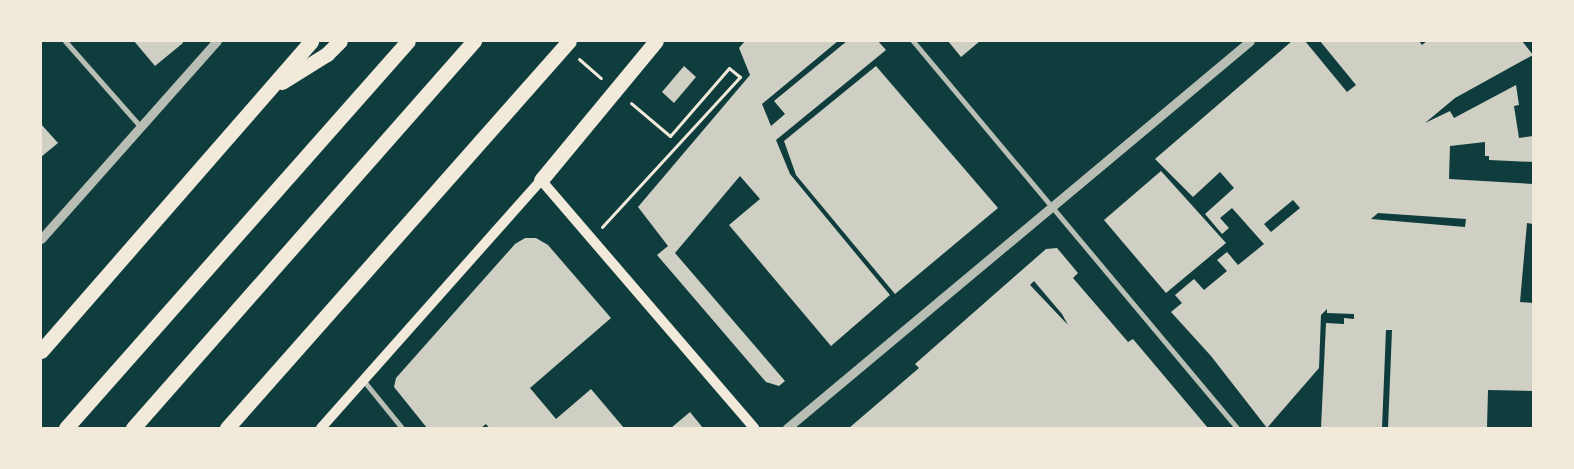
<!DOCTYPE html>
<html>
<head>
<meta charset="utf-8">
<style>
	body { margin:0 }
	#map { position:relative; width:1574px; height:469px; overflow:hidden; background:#0f3d3e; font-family:Signika,sans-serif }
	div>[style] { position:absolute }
	.building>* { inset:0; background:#cfcfc3 }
	.path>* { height:3px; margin:-1.5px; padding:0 1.5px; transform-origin:1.5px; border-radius:1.5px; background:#f1e9da }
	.minor>* { height:5px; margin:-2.5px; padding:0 2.5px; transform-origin:2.5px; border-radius:2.5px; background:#b8beb3 }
	.tertiary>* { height:9px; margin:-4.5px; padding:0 4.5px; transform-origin:4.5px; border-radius:4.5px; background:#b8beb3 }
	.secondary>* { height:10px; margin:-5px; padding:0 5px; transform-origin:5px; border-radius:5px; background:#f1e9da }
	.motorway>* { height:15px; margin:-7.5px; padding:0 7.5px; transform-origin:7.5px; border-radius:7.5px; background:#f1e9da }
	span { translate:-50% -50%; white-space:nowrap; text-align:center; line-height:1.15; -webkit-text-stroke:5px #f1e9da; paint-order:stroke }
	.frame { position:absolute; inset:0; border:42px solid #f1e9da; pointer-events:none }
</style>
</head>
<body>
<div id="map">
	<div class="building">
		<div style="clip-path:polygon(134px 41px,182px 41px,183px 43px,155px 66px)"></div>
		<div style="clip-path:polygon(745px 41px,838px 41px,762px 104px,771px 126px,785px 114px,774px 101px,847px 41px,878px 41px,886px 50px,776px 140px,790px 174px,890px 295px,831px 346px,729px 225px,760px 199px,740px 176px,675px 253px,785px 381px,779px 386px,766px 382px,657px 255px,668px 246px,638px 207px,750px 75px,739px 48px)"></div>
		<div style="clip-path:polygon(948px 41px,980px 41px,961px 57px)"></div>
		<div style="clip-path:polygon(evenodd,1292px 41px,1305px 41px,1347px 92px,1356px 85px,1320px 41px,1419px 41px,1422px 45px,1427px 41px,1522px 41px,1533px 55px,1455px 98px,1425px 123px,1450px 111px,1454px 118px,1516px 85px,1519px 105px,1514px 106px,1519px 138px,1533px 136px,1533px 162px,1489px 160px,1489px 156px,1485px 156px,1485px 142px,1450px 146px,1449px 179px,1533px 184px,1533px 224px,1527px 223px,1520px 302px,1533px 303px,1532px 391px,1488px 390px,1487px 428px,1388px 428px,1392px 330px,1386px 330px,1382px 428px,1321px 428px,1326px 323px,1344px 324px,1344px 318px,1354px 319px,1354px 314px,1327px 313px,1327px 309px,1321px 315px,1319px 368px,1267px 428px,1211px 356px,1171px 312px,1182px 303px,1175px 295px,1194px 279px,1204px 290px,1227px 271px,1217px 260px,1227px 252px,1238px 265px,1264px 244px,1232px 208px,1220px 218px,1229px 228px,1222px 234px,1205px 214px,1234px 188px,1220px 172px,1193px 197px,1155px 159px,1292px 41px,1293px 200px,1300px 208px,1271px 232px,1264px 224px,1293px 200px,1292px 41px,1378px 213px,1466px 219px,1465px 227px,1371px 219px,1378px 213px)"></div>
		<div style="clip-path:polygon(684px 66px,696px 77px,674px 103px,662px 92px)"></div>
		<div style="clip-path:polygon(876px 66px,998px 208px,895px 294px,796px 175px,784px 141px)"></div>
		<div style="clip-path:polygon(41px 124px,58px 143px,41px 157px)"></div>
		<div style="clip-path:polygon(1161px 171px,1226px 243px,1166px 293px,1104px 220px)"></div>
		<div style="clip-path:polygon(525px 238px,536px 238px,548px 245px,611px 318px,530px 388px,556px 419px,591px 389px,624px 428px,489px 428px,486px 424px,481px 428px,427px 428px,394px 387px,396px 378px,515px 244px)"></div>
		<div style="clip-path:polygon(evenodd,1057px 248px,1078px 273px,1073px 278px,1128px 342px,1133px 339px,1208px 428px,849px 428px,919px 368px,915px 364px,1046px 249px,1057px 248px,1034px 281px,1062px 314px,1068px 325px,1030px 285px,1034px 281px)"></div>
		<div style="clip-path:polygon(690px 412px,703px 428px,671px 428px)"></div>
	</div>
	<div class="path">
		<div style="left:579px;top:59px;width:29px;rotate:41deg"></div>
		<div style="left:602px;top:227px;width:204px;rotate:-47.4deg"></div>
		<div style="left:740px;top:77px;width:14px;rotate:-141deg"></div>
		<div style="left:729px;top:68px;width:90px;rotate:130.9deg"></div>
		<div style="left:670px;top:136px;width:51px;rotate:-139.8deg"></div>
	</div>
	<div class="minor">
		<div style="left:65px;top:41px;width:113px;rotate:48.6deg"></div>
		<div style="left:913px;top:41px;width:505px;rotate:50.06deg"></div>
		<div style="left:363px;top:380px;width:62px;rotate:50.9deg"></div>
	</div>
	<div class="tertiary">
		<div style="left:41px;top:239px;width:265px;rotate:-48.4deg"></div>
		<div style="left:787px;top:428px;width:603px;rotate:-39.89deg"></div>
	</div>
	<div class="secondary">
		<div style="left:321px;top:428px;width:332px;rotate:-48.4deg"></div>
		<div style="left:541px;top:180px;width:327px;rotate:49.3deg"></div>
	</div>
	<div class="motorway">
		<div style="left:282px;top:82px;width:53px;rotate:-31.9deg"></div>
		<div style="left:327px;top:54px;width:18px;rotate:-45deg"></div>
		<div style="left:541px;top:180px;width:180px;rotate:-50.4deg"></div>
		<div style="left:41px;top:351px;width:411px;rotate:-48.9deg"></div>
		<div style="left:66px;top:428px;width:516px;rotate:-48.53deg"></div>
		<div style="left:133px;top:428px;width:516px;rotate:-48.62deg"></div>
		<div style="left:227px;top:428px;width:516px;rotate:-48.53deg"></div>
	</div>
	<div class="frame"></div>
</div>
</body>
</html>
